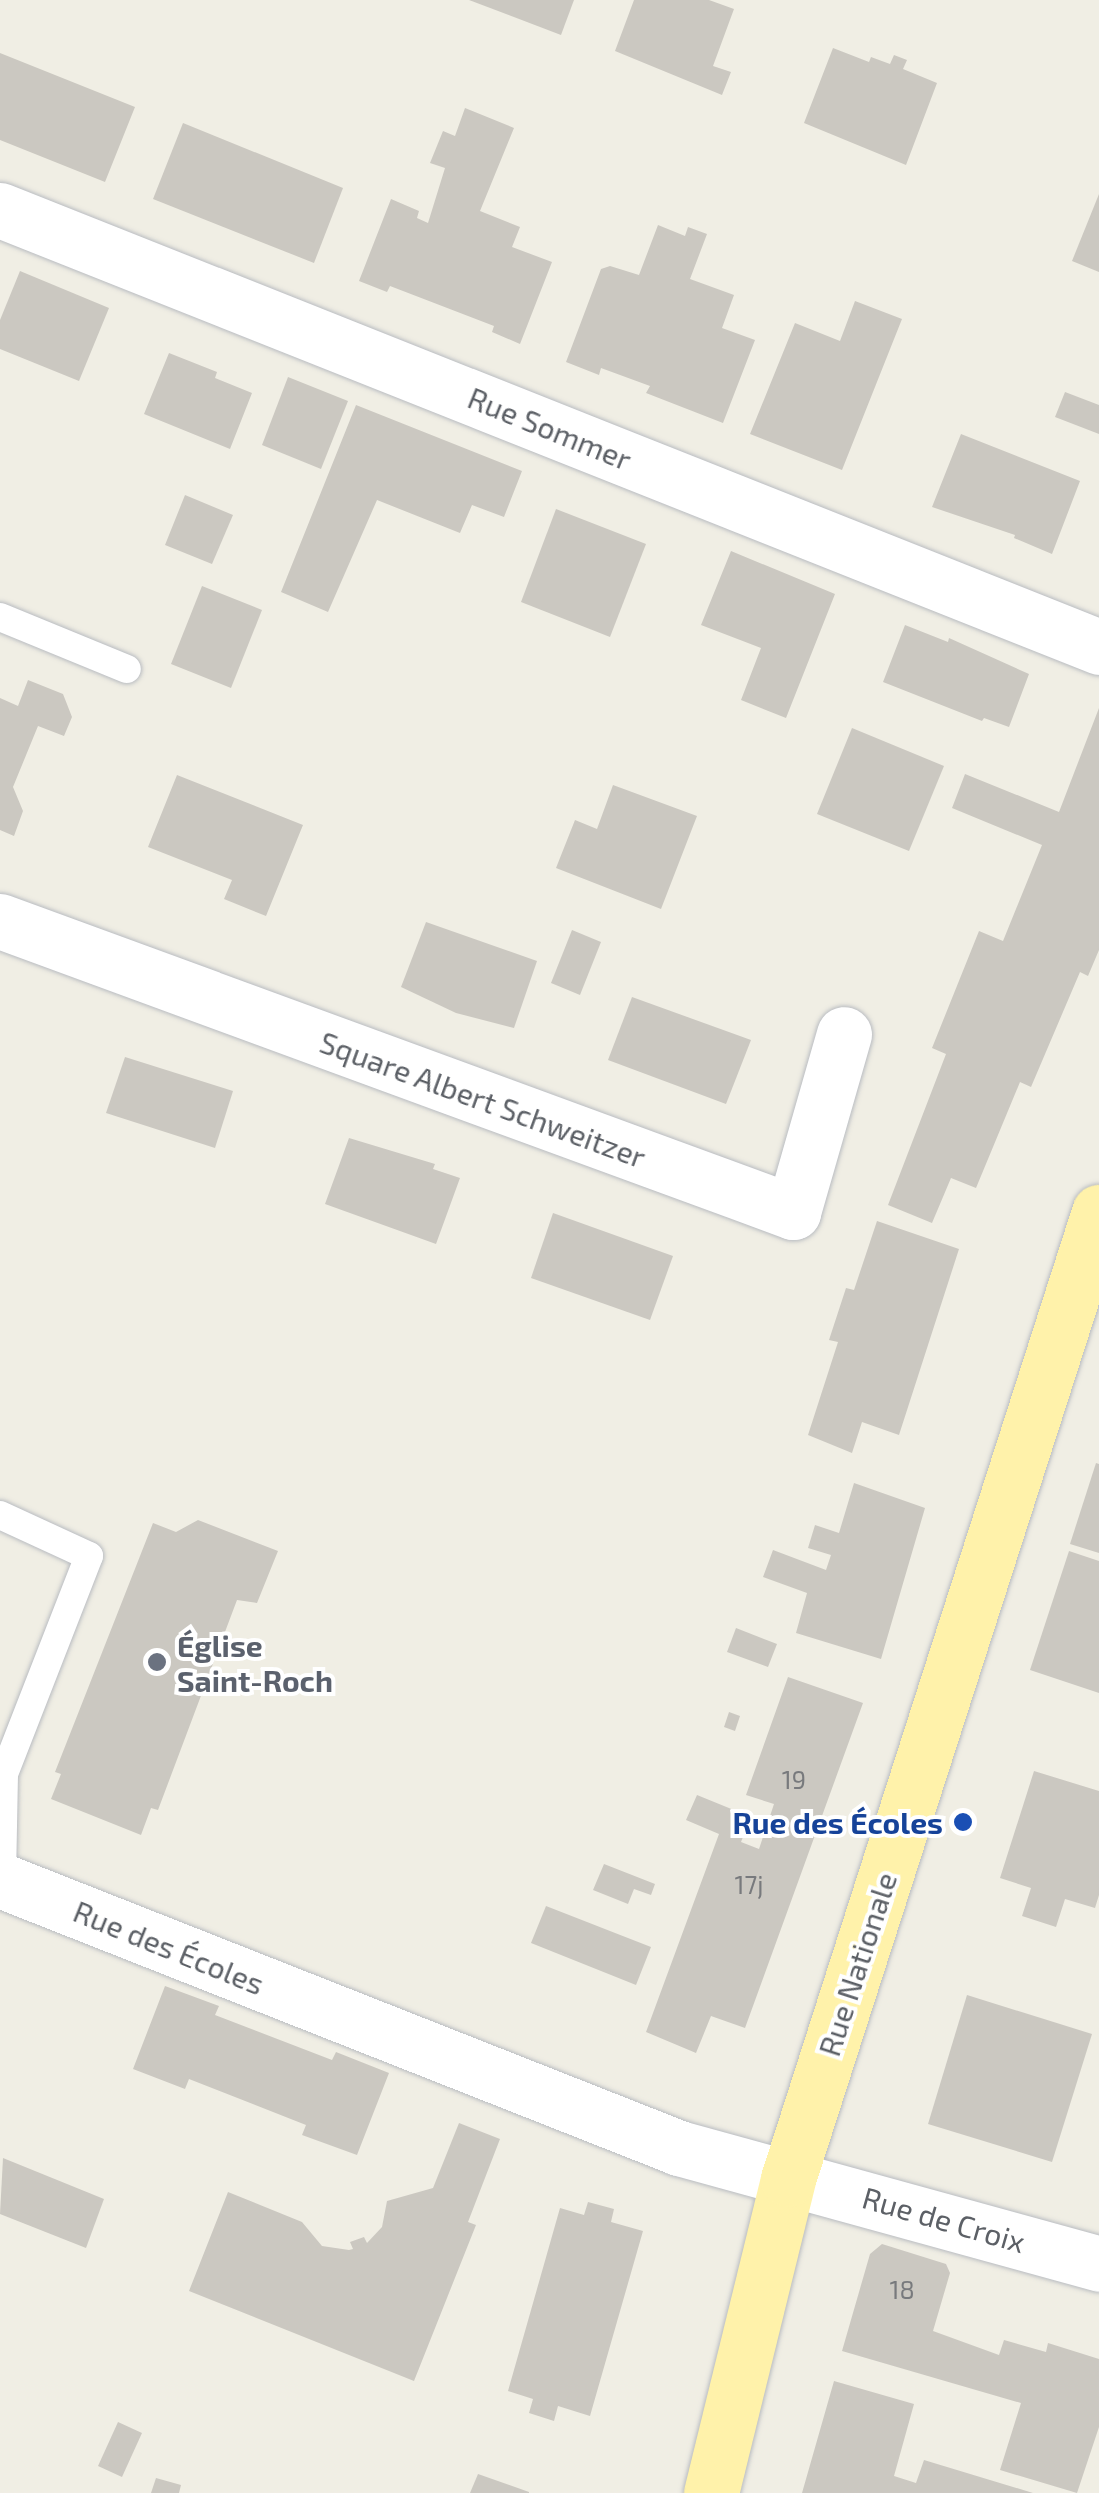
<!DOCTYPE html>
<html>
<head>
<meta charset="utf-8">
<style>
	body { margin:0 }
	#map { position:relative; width:1099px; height:2493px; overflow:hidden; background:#f0eee4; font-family:"Exo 2",sans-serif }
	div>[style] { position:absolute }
	.building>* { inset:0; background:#cbc8c1 }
	.roads { filter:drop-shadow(0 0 2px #b9bcc1) drop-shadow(0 0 2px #b9bcc1) }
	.service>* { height:28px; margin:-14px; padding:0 14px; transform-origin:14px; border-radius:14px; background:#fff }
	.minor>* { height:55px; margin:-27.5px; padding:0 27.5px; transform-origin:27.5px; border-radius:27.5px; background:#fff }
	.primary>* { height:55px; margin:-27.5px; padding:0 27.5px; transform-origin:27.5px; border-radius:27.5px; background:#fff2aa }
	.dots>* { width:28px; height:28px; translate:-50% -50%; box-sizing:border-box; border:5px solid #fff; border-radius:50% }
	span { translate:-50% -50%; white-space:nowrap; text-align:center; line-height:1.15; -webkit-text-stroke:8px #fff; paint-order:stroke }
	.number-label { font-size:25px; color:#787a7d }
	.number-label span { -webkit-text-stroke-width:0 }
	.street-label { font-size:30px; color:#5c6066 }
	.worship-label { font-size:30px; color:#5b616d; font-weight:700 }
	.left { translate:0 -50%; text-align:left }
	.transit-label { font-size:30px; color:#164399; font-weight:700 }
	.right { translate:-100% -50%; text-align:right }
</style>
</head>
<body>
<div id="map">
	<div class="building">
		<div style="clip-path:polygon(469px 0,574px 0,561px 35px)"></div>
		<div style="clip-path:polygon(634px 0,709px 0,734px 9px,713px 66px,731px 72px,722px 95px,615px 51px)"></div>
		<div style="clip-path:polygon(833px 48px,869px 62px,871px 57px,890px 64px,894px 55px,907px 60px,903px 69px,937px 83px,906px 165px,804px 123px)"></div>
		<div style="clip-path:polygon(0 53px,135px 107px,105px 182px,0 140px)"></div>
		<div style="clip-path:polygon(465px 108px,514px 128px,480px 211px,520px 227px,512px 247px,552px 262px,520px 344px,492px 332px,494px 326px,390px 286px,387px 292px,359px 281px,391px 199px,419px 211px,417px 218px,428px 223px,445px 168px,430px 163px,443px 131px,455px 136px)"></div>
		<div style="clip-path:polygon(183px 123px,343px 188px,314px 263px,153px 199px)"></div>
		<div style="clip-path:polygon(1099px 194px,1099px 272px,1072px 261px)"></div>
		<div style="clip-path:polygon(658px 225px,685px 236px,688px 227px,707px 234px,690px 279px,734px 295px,722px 328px,755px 340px,723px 423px,646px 393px,650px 386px,601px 368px,599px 375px,566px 362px,601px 269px,610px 266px,639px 275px)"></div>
		<div style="clip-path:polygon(20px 271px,109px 308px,79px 381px,0 349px,0 320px)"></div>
		<div style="clip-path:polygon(855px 301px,902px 319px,842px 470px,750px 434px,795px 323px,840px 341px)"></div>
		<div style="clip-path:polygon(169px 353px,217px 372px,215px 378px,252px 393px,230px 449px,144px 414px)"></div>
		<div style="clip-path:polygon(288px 377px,348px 401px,321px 469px,262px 445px)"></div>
		<div style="clip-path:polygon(1065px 392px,1099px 405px,1099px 434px,1055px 417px)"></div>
		<div style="clip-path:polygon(356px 405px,522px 471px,504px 517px,472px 505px,460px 533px,377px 500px,328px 612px,281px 592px)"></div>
		<div style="clip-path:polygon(961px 434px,1080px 481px,1052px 554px,1014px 538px,1015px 535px,932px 507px)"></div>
		<div style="clip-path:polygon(185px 495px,233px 515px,212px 564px,165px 545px)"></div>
		<div style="clip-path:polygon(556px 509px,646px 544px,610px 637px,521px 602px)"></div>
		<div style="clip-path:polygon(731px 551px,835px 594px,786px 718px,741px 700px,761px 648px,701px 625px)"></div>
		<div style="clip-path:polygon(202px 586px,262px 610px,231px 688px,171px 664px)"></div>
		<div style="clip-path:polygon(905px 625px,948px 642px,949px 638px,1029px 674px,1009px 727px,984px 718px,982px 721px,883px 682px)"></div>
		<div style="clip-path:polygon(28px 680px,63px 694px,72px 717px,64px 736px,38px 726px,13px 787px,23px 811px,14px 836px,0 830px,0 698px,18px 706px)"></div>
		<div style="clip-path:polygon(1099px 708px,1099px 950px,1088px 976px,1080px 972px,1031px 1087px,1020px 1082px,976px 1188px,951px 1178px,932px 1223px,888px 1205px,946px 1054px,932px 1048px,979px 931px,1003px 941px,1042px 845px,952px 808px,965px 774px,1059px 812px)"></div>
		<div style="clip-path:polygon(852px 728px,944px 766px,909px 851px,817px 814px)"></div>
		<div style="clip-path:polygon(177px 775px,303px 825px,266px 916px,224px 899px,232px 880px,148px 847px)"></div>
		<div style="clip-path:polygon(613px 785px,697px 816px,661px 909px,556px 868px,575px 820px,597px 829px)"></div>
		<div style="clip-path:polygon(426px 922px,537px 961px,514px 1028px,456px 1013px,401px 987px)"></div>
		<div style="clip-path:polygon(572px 930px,601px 942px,580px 995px,551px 983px)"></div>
		<div style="clip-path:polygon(632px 997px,751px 1040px,726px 1104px,608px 1060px)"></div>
		<div style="clip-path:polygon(125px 1057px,233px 1091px,215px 1148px,106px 1113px)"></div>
		<div style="clip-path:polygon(349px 1138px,435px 1164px,433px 1169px,460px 1178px,436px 1244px,325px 1204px)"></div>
		<div style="clip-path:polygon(553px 1213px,673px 1256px,650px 1320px,531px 1278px)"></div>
		<div style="clip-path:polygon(877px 1221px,959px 1249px,899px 1435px,862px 1422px,852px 1453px,808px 1435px,838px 1342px,829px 1340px,846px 1288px,854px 1290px)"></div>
		<div style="clip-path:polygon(1096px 1463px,1099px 1464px,1099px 1553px,1070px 1544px)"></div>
		<div style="clip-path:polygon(854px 1483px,925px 1508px,881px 1659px,796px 1633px,807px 1593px,763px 1577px,773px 1550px,826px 1570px,831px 1555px,808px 1548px,815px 1525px,839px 1533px)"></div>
		<div style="clip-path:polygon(198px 1520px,278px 1551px,257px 1603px,237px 1600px,158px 1810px,151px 1808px,141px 1835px,51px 1799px,61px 1774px,55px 1772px,153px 1523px,176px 1532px)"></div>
		<div style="clip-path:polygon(1069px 1551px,1099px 1561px,1099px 1693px,1030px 1670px)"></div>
		<div style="clip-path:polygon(736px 1628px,777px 1644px,768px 1667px,727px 1652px)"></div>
		<div style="clip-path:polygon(788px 1677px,863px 1703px,745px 2028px,711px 2016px,696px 2053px,646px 2032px,719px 1834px,686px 1820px,697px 1795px,751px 1817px,741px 1842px,759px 1849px,774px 1804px,746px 1795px)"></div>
		<div style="clip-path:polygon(729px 1712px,740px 1716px,735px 1731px,724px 1727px)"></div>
		<div style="clip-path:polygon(1034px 1771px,1099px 1791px,1099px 1895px,1095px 1908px,1065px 1899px,1056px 1927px,1022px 1916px,1031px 1888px,1000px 1878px)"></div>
		<div style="clip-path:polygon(604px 1864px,655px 1884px,651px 1895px,634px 1889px,628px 1904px,593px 1890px)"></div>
		<div style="clip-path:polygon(546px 1906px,651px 1947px,636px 1985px,531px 1943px)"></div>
		<div style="clip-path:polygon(165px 1986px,219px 2006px,215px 2015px,332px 2060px,336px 2052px,389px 2073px,357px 2155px,302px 2135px,306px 2125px,189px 2079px,185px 2089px,133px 2069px)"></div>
		<div style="clip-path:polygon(967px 1995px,1092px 2034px,1052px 2162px,928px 2124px)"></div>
		<div style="clip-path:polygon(459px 2123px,500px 2139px,468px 2222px,476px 2225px,414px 2381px,189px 2291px,228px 2192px,302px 2222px,322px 2246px,349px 2250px,353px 2249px,350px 2242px,364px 2237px,367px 2243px,382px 2227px,387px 2201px,433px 2188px)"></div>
		<div style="clip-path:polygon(3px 2158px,104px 2199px,86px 2248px,0 2214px)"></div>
		<div style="clip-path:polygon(588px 2202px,614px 2209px,611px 2222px,643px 2231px,590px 2416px,558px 2406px,554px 2421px,529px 2413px,533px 2399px,508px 2391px,560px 2208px,584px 2215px)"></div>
		<div style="clip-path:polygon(882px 2244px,946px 2264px,950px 2273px,933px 2331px,999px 2355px,1004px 2340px,1046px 2352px,1048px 2343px,1099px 2359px,1099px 2427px,1077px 2493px,1000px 2470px,1021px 2403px,842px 2351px,870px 2254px)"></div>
		<div style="clip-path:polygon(834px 2381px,914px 2404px,894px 2476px,916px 2483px,924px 2460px,1033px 2493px,802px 2493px)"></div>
		<div style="clip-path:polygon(118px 2422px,142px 2433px,122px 2477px,98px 2466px)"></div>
		<div style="clip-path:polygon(478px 2474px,529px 2492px,529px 2493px,470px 2493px)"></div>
		<div style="clip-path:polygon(156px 2478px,181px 2485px,179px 2493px,151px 2493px)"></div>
	</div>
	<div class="roads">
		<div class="service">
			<div style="left:0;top:617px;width:137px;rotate:22.3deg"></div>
			<div style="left:0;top:1515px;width:98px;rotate:24.7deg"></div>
			<div style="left:89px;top:1556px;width:234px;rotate:111.3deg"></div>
			<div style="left:0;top:1772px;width:4px;rotate:27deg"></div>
			<div style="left:4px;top:1774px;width:107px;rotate:91.1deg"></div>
		</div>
		<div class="minor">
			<div style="left:0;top:210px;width:1183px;rotate:21.68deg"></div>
			<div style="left:0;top:921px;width:845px;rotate:20.15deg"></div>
			<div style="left:793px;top:1212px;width:185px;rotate:-74deg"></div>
			<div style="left:0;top:1880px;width:730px;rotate:21.54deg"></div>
			<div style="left:679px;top:2148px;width:436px;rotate:15.4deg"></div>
		</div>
		<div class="primary">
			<div style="left:711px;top:2493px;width:323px;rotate:-76.2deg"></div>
			<div style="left:788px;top:2179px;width:1016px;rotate:-72.17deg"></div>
		</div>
	</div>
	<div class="dots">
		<div style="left:157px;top:1662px;background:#6b7280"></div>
		<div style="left:963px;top:1822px;background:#1a4fb4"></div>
	</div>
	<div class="number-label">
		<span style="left:794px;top:1779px">19</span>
		<span style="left:749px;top:1884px">17j</span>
		<span style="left:902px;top:2289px">18</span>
	</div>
	<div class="street-label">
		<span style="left:550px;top:428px;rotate:22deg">Rue Sommer</span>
		<span style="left:483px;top:1099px;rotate:20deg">Square Albert Schweitzer</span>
		<span style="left:169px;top:1947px;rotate:22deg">Rue des Écoles</span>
		<span style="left:857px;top:1964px;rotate:-72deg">Rue Nationale</span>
		<span style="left:944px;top:2219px;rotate:16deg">Rue de Croix</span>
	</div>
	<div class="worship-label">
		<span class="left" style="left:177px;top:1662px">Église<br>Saint-Roch</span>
	</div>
	<div class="transit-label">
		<span class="right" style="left:943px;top:1822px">Rue des Écoles</span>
	</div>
</div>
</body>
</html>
